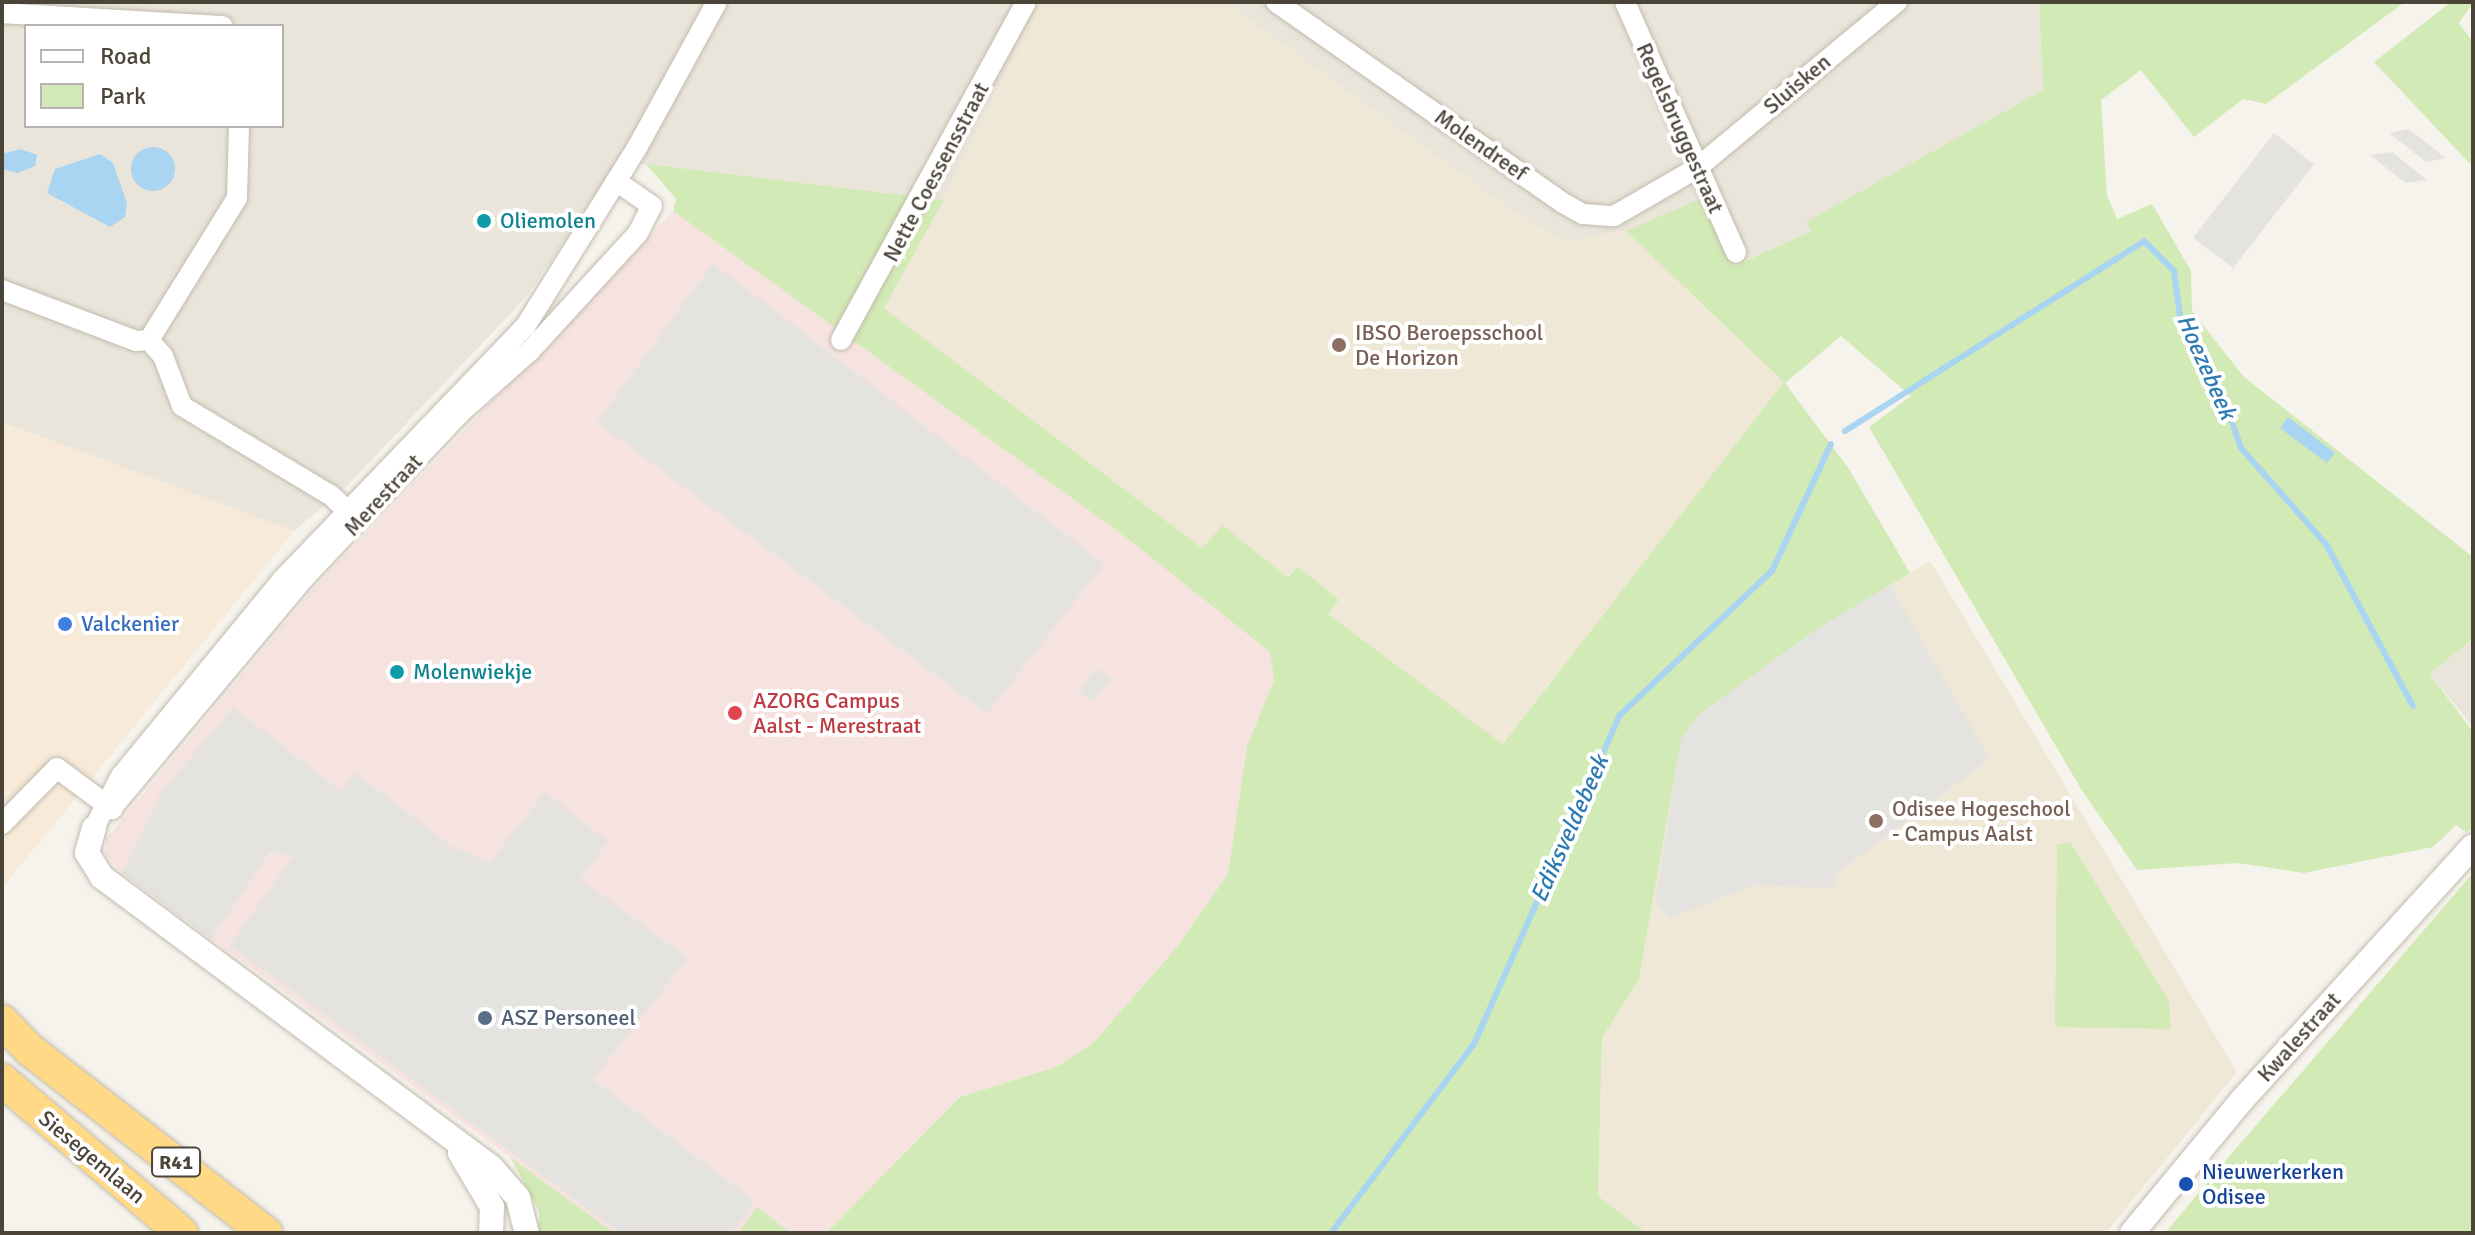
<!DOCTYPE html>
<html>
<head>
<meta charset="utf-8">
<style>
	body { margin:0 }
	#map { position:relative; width:2475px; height:1235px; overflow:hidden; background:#f6f3ec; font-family:Signika,sans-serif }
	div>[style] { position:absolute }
	.residential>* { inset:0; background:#eae5da }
	.commercial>* { inset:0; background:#f7ead8 }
	.education>* { inset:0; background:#efe8d6 }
	.medical>* { inset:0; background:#f6e3e0 }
	.green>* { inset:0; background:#d2eab5 }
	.parking>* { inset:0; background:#e5e3e0 }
	.water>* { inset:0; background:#a9d4f2 }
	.round { border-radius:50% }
	.stream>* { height:6px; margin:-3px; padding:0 3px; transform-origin:3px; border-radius:3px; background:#a9d4f2 }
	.roads { filter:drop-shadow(0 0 2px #c2bbae) drop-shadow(0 0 2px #c2bbae) }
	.minor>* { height:20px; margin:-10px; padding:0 10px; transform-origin:10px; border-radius:10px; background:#fff }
	.tertiary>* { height:24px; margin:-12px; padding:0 12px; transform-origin:12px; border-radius:12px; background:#fff }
	.trunk>* { height:32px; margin:-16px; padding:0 16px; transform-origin:16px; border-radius:16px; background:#ffd985 }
	.dots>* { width:22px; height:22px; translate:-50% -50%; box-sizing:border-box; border:4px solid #fff; border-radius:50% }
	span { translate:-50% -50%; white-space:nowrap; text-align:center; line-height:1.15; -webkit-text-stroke:8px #fff; paint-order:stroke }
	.shield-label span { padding:2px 6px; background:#fff; border:2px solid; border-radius:6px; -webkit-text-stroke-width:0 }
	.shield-label { font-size:20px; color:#4b4439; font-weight:700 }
	.street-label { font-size:22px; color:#4b4439 }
	.culture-label { font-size:22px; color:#0d838f }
	.left { translate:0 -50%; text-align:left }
	.education-label { font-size:22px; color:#785e54 }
	.shop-label { font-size:22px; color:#366cbe }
	.health-label { font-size:22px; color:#be3a42 }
	.service-label { font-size:22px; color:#4e5e75 }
	.transit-label { font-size:22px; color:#164399 }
	.water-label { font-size:24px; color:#2e7ab2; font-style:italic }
	.frame { position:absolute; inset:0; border:4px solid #4b4439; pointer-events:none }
	.legend { position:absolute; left:24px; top:24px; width:260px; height:104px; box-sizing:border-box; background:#fff; border:2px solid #b7b4b0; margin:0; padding:10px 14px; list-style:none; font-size:24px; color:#4b4439 }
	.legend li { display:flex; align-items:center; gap:16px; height:40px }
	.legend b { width:40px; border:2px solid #b7b4b0 }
</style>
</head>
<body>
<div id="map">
	<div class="residential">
		<div style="clip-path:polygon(evenodd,2px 2px,1050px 2px,944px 200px,620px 161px,526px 297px,346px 487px,294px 531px,2px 422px,2px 2px,26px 26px,282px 26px,282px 126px,26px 126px,26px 26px)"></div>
		<div style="clip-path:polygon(1225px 2px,2039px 2px,2043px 90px,1807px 222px,1812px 231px,1733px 266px,1699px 200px,1626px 231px,1565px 242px,1511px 210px)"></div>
		<div style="clip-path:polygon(2473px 640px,2473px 727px,2430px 674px)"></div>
	</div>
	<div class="commercial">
		<div style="clip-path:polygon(2px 422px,294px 531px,2px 888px)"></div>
	</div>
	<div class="education">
		<div style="clip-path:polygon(1039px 2px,1225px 2px,1511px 210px,1565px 242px,1626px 231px,1785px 382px,1503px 744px,1327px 613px,1339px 601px,1297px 567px,1288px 578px,1223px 525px,1202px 548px,884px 308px,944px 200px)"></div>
		<div style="clip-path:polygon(1930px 561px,2237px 1072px,2106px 1233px,1645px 1233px,1598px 1196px,1602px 1038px,1639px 979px,1681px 739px,1816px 629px)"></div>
	</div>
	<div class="medical">
		<div style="clip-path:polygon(673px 211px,1123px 535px,1270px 652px,1274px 680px,1247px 746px,1228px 874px,1177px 947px,1093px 1043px,1056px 1067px,960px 1097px,826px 1233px,791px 1233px,757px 1207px,738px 1233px,614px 1233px,122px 873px,106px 855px,106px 839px,313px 589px)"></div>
	</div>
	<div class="green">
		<div style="clip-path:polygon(2039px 2px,2405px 2px,2266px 104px,2243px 99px,2194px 137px,2141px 70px,2101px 100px,2107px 196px,2117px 219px,2152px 204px,2191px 271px,2192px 311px,2244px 377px,2473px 557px,2473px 639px,2430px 674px,2473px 732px,2473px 826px,2467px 832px,2456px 825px,2433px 847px,2304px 873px,2238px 863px,2137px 870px,2081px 789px,1869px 427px,1911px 396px,1841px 336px,1785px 383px,1849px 469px,1910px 573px,1817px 629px,1698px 716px,1681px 740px,1639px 979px,1602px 1038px,1598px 1196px,1646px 1233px,826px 1233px,960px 1097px,1056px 1067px,1093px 1043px,1177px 947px,1228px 874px,1247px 746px,1274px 680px,1270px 652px,1123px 535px,673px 211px,676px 199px,646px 164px,944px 200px,884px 308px,1202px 548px,1223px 525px,1288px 578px,1298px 566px,1339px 600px,1328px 614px,1503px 744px,1784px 382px,1626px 231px,1700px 199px,1734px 266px,1812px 231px,1806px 222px,2043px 90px)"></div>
		<div style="clip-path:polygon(2451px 2px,2472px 4px,2459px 23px,2473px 42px,2473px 167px,2374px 62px)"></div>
		<div style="clip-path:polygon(2070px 842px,2169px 1001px,2171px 1029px,2055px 1027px,2057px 845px)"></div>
		<div style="clip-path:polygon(2473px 873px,2473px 1233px,2165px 1233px,2233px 1152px)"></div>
		<div style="clip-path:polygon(510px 1157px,614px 1233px,539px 1233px,539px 1211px)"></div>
		<div style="clip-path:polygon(757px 1207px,791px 1233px,738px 1233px)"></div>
	</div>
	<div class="parking">
		<div style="clip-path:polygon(2409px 129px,2446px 158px,2426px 162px,2389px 133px)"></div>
		<div style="clip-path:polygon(2274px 133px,2314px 164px,2233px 268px,2193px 238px)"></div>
		<div style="clip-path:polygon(2391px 152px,2392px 152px,2427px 180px,2406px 183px,2370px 155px)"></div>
		<div style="clip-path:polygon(713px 263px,1104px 564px,987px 714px,597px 422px)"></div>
		<div style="clip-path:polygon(1890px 585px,1990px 759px,1836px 874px,1835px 888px,1754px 885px,1670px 918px,1655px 903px,1681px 739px,1697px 716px,1817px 629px)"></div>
		<div style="clip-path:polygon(1096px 668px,1111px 679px,1093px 702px,1079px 691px)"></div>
		<div style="clip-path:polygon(233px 707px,341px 791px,355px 772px,452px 847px,490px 862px,545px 792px,608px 841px,580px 879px,688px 958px,593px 1079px,755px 1201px,732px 1233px,620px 1233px,230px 945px,293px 856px,270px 852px,211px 939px,122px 873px,160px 794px)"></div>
	</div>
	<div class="water">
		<div class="round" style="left:131px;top:147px;width:44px;height:44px"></div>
		<div style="clip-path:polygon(21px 149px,37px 155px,35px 166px,17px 173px,2px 169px,2px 154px)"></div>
		<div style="clip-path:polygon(100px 154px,113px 163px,127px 203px,125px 217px,110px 227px,47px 193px,55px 169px)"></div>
		<div style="clip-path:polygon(2288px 417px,2335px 453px,2327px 463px,2280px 428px)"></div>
	</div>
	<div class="stream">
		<div style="left:1845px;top:431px;width:354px;rotate:-32.4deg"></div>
		<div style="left:2144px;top:241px;width:42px;rotate:45deg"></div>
		<div style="left:2174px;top:271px;width:45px;rotate:82.4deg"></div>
		<div style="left:2180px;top:316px;width:81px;rotate:60.6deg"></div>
		<div style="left:2220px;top:387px;width:65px;rotate:71deg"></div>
		<div style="left:2241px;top:448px;width:128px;rotate:48.5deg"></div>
		<div style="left:2326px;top:544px;width:184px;rotate:61.8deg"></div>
		<div style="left:1331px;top:1233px;width:237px;rotate:-52.9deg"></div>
		<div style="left:1474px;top:1044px;width:360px;rotate:-66.1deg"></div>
		<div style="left:1620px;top:715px;width:209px;rotate:-43.5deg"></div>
		<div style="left:1772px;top:571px;width:140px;rotate:-65.1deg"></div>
	</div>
	<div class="roads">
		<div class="minor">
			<div style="left:1276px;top:2px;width:350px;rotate:35deg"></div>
			<div style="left:1563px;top:203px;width:23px;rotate:29deg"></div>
			<div style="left:1583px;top:214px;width:31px;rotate:4deg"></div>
			<div style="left:1614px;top:216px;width:96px;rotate:-30deg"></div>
			<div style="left:1697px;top:168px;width:260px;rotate:-39.7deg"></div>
			<div style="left:1625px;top:2px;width:274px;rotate:66.1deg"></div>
			<div style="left:2px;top:13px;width:221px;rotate:3.4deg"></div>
			<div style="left:2px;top:290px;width:143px;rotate:20.8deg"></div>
			<div style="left:136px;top:341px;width:13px;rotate:-4deg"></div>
			<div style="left:149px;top:340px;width:21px;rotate:49deg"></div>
			<div style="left:163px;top:356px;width:53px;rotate:69.2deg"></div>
			<div style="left:182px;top:406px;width:175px;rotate:31deg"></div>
			<div style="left:332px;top:496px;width:21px;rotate:45deg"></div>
			<div style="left:149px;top:340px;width:167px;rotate:-58.2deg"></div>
			<div style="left:237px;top:198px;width:72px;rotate:-88.4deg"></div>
			<div style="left:841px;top:340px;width:385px;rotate:-61.3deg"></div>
			<div style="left:111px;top:809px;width:301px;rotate:-50.1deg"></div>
			<div style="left:304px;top:578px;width:226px;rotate:-46.6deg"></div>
			<div style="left:459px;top:414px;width:95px;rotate:-41.6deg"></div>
			<div style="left:530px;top:351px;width:160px;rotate:-47.5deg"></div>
			<div style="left:638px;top:233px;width:30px;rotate:-63deg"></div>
			<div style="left:652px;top:206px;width:44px;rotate:-145.2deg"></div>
			<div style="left:2px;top:824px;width:78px;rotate:-45.5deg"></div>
			<div style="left:57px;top:768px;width:69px;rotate:36.7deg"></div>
			<div style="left:94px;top:828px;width:59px;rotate:-62.6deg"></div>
			<div style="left:121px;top:776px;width:255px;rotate:-50.6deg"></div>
			<div style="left:283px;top:579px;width:349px;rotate:-46.2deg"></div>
			<div style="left:525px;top:327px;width:213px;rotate:-58deg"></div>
			<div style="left:638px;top:146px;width:164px;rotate:-61.3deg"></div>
		</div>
		<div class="tertiary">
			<div style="left:94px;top:828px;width:26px;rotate:106deg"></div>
			<div style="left:87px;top:853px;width:28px;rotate:58deg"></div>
			<div style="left:102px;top:877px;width:485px;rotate:36.7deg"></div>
			<div style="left:491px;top:1167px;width:41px;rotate:48.9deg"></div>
			<div style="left:518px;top:1198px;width:36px;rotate:76deg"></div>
			<div style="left:460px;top:1153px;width:63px;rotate:59.3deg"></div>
			<div style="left:492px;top:1207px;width:26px;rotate:92deg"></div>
			<div style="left:2132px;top:1233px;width:173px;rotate:-50.4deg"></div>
			<div style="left:2242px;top:1100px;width:343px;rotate:-47.7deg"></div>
		</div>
		<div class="trunk">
			<div style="left:2px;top:1021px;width:40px;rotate:46deg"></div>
			<div style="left:30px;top:1050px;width:299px;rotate:37.8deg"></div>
			<div style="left:2px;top:1080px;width:236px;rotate:40.4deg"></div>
		</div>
	</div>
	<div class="dots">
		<div style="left:484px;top:221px;background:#0f9aa8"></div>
		<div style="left:1339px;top:345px;background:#8d6e63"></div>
		<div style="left:65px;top:624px;background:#3f7fe0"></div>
		<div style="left:397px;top:672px;background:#0f9aa8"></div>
		<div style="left:735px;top:713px;background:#e0444e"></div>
		<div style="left:1876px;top:821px;background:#8d6e63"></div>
		<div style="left:485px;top:1018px;background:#5c6f8a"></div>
		<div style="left:2186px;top:1184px;background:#1a4fb4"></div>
	</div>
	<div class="shield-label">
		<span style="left:176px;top:1162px">R41</span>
	</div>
	<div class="street-label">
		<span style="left:1797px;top:84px;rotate:-40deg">Sluisken</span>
		<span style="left:1680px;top:128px;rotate:66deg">Regelsbruggestraat</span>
		<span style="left:1481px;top:145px;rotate:35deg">Molendreef</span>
		<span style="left:936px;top:172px;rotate:-62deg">Nette Coessensstraat</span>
		<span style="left:383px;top:495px;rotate:-47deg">Merestraat</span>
		<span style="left:2299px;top:1037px;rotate:-48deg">Kwalestraat</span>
		<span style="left:92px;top:1157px;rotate:40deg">Siesegemlaan</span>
	</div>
	<div class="culture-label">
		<span class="left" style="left:500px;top:221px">Oliemolen</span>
		<span class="left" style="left:413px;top:672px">Molenwiekje</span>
	</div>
	<div class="education-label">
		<span class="left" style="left:1355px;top:345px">IBSO Beroepsschool<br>De Horizon</span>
		<span class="left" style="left:1892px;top:821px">Odisee Hogeschool<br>- Campus Aalst</span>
	</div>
	<div class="shop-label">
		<span class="left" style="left:81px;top:624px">Valckenier</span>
	</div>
	<div class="health-label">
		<span class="left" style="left:753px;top:713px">AZORG Campus<br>Aalst - Merestraat</span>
	</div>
	<div class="service-label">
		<span class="left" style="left:501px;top:1018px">ASZ Personeel</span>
	</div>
	<div class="transit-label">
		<span class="left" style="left:2202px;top:1184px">Nieuwerkerken<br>Odisee</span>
	</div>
	<div class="water-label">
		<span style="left:2206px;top:367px;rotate:66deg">Hoezebeek</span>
		<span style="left:1570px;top:829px;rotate:-66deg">Ediksveldebeek</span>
	</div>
	<div class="frame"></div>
	<ul class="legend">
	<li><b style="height:10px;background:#fff"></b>Road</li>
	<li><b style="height:22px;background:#d2eab5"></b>Park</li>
	</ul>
</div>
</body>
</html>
